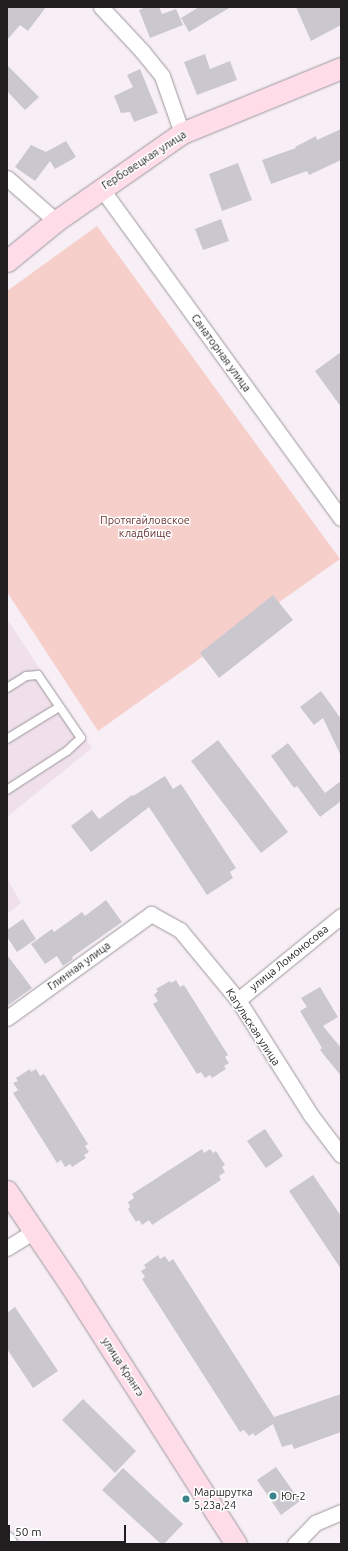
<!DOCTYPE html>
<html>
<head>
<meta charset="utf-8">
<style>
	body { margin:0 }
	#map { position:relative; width:348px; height:1551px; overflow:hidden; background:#f7eff5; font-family:Ubuntu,sans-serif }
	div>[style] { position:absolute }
	.built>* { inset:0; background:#efe0eb }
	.green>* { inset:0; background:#f6cfcb }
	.building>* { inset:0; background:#cbc7cf }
	.roads { filter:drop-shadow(0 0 1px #9d969b) drop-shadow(0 0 1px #9d969b) }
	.lane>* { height:8px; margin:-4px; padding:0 4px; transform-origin:4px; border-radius:4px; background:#fff }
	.street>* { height:15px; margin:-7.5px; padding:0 7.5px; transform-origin:7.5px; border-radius:7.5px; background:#fff }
	.secondary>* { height:21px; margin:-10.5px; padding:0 10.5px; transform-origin:10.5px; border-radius:10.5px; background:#ffdde8 }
	.dots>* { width:11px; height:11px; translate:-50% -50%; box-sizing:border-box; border:2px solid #fff; border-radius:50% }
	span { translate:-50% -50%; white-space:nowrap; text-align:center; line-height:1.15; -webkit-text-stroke:3px #fff; paint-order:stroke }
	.street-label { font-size:11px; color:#211e20 }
	.park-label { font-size:11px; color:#6a3431 }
	.poi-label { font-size:11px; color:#211e20 }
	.left { translate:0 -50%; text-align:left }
	.frame { position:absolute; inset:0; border:8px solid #211e20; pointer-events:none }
	.scale { position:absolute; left:8px; top:1525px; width:118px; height:18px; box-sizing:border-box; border:2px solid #211e20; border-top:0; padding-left:5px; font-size:12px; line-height:14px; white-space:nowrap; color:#211e20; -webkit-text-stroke:3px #fff; paint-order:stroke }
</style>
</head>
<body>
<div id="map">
	<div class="built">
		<div style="clip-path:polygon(7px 619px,92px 748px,7px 817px)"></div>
		<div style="clip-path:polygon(7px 878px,21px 903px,7px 914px)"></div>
	</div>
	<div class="green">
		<div style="clip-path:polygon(97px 226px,340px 559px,98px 731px,7px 592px,7px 291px)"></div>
	</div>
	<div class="building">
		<div style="clip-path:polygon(7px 7px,46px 7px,28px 31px,20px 25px,7px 40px)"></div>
		<div style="clip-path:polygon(146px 7px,159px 7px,162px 14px,176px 9px,183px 25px,150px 38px,139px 10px)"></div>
		<div style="clip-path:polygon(199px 7px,231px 7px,189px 32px,181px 18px)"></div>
		<div style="clip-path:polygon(296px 7px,341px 7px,341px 25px,311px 41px)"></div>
		<div style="clip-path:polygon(205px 54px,210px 69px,230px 61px,237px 80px,197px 95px,184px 62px)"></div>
		<div style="clip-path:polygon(7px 65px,39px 97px,25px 110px,7px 91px)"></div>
		<div style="clip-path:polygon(140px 69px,158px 113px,134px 122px,130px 112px,121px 113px,114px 96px,133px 87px,127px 75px)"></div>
		<div style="clip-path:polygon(341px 129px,341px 160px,309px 175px,307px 171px,271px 184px,262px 160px,296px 148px,295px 147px,316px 136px,317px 140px)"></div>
		<div style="clip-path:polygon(66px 141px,76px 157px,55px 169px,50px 161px,35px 181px,15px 167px,31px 145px,46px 152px)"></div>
		<div style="clip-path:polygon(238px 163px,252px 200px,222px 211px,209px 174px)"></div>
		<div style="clip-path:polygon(221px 219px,229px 241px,203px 250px,195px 229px)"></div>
		<div style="clip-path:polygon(341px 352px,341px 407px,315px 371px)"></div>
		<div style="clip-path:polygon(273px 595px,293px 620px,219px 678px,200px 653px)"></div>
		<div style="clip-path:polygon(321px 691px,341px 719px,341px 756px,323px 718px,314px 725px,300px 707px)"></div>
		<div style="clip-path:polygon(218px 740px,288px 832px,261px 853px,191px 761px)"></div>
		<div style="clip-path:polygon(288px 743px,325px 793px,341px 781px,341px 801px,320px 817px,297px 786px,294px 788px,271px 756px)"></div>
		<div style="clip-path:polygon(165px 776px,173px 789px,181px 784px,236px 868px,230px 872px,233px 878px,207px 895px,149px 807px,91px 852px,71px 826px,92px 810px,99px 819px,132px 795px,133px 796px)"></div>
		<div style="clip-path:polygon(106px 900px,122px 922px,72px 957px,73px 959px,63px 966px,57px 956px,45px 964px,31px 944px,52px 929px,54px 932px,82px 912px,85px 916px)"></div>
		<div style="clip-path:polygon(23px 919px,36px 939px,17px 952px,7px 937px,7px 930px)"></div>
		<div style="clip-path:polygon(7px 955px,32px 988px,7px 1006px)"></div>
		<div style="clip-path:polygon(176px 980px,180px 987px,184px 985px,228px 1055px,225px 1057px,229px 1063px,224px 1066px,226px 1069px,212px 1078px,210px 1075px,205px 1078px,201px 1072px,197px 1074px,153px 1004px,158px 1001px,154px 995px,158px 991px,156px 989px,170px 981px,171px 983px)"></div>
		<div style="clip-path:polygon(320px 987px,338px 1017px,323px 1026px,341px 1048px,341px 1076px,320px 1050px,322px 1048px,300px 1011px,307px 1007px,301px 998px)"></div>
		<div style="clip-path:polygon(30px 1069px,31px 1072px,36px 1069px,40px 1076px,44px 1074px,88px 1144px,85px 1146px,89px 1152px,84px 1155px,86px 1158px,72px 1167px,70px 1164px,65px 1167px,61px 1160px,57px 1163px,13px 1093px,18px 1090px,13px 1083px,18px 1081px,16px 1078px)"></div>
		<div style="clip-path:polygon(265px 1129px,283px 1156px,266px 1168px,247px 1141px)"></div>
		<div style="clip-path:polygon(202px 1149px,204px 1153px,210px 1149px,213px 1153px,216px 1151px,225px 1165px,222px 1167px,225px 1172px,219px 1176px,221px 1180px,152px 1225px,149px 1220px,142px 1225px,139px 1220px,136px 1222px,128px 1209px,130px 1207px,128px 1202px,134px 1198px,132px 1194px)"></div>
		<div style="clip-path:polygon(313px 1175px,341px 1216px,341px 1269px,289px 1191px)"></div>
		<div style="clip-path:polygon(158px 1255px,160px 1259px,165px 1256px,169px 1262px,173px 1259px,274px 1417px,341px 1394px,341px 1432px,294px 1449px,292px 1444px,282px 1447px,273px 1424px,255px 1436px,253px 1433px,249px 1436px,244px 1430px,240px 1432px,142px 1279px,145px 1277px,141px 1271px,146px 1268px,144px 1265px)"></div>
		<div style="clip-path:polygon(15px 1307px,58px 1371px,33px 1388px,7px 1349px,7px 1313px)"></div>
		<div style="clip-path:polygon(83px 1399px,136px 1451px,115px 1473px,62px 1420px)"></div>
		<div style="clip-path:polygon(276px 1467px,300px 1501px,281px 1515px,257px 1480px)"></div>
		<div style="clip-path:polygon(123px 1468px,183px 1524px,164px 1544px,161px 1544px,102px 1490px)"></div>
	</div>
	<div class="roads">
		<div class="lane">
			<div style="left:7px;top:688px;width:22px;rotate:-32deg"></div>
			<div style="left:26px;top:676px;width:12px;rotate:-5deg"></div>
			<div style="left:38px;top:675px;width:76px;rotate:55.7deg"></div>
			<div style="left:81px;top:738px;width:19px;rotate:137deg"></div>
			<div style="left:67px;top:751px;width:72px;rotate:147deg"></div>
			<div style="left:7px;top:739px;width:61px;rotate:-31.6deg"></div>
		</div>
		<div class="street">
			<div style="left:101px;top:7px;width:60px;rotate:47deg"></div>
			<div style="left:142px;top:51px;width:32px;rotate:51deg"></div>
			<div style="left:162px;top:76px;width:60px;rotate:70.7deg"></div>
			<div style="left:7px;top:178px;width:65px;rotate:41.3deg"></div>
			<div style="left:101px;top:188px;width:408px;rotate:54deg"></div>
			<div style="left:238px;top:1000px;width:133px;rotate:-39.2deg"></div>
			<div style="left:7px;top:1018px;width:178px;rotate:-35.8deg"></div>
			<div style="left:151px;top:914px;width:33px;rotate:29deg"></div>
			<div style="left:180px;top:930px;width:91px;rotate:50.4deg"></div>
			<div style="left:238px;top:1000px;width:135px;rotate:57.7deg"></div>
			<div style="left:310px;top:1114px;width:51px;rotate:52.9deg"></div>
			<div style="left:7px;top:1248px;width:32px;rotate:-32deg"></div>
			<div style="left:7px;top:1539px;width:6px;rotate:59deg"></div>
			<div style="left:295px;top:1544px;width:29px;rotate:-46deg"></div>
			<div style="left:315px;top:1523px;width:28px;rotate:-23deg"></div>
		</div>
		<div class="secondary">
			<div style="left:7px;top:261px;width:63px;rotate:-39.2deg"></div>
			<div style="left:56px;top:221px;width:154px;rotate:-34.9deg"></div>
			<div style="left:182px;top:133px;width:172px;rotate:-22.2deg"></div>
			<div style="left:7px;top:1191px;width:115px;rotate:56deg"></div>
			<div style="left:71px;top:1286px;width:306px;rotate:57.4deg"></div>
		</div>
	</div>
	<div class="dots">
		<div style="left:273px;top:1496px;background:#3c838c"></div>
		<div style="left:186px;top:1499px;background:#3c838c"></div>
	</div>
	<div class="street-label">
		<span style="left:144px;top:160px;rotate:-33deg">Гербовецкая улица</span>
		<span style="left:221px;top:353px;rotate:54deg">Санаторная улица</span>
		<span style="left:289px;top:958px;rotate:-39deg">улица Ломоносова</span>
		<span style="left:79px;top:966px;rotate:-36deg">Глинная улица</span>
		<span style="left:253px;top:1027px;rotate:57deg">Кагульская улица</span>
		<span style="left:123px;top:1367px;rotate:57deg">улица Крянгэ</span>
	</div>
	<div class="park-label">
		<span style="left:145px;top:527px">Протягайловское<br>кладбище</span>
	</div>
	<div class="poi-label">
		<span class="left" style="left:194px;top:1499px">Маршрутка<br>5,23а,24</span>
		<span class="left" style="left:281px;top:1496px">Юг-2</span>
	</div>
	<div class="frame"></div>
	<div class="scale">50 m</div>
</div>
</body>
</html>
